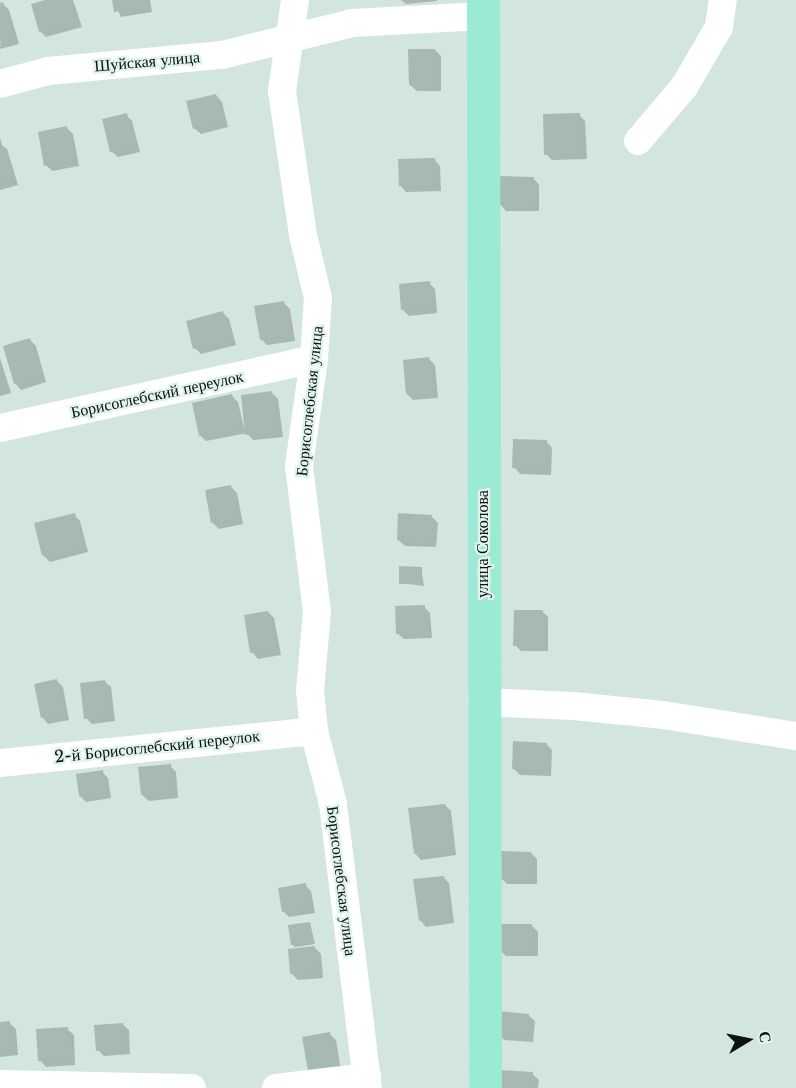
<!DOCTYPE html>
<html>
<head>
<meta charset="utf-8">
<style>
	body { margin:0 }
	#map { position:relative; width:796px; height:1088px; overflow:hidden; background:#d2e5de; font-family:"Libre Baskerville",serif }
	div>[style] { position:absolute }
	.shadow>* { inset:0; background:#0003 }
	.building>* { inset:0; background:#a7b9b3 }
	.minor>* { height:28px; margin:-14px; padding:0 14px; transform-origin:14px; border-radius:14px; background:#fff }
	.major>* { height:33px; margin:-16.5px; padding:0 16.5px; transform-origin:16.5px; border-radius:16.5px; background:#9bebd4 }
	span { translate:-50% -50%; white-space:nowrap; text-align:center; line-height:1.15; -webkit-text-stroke:4.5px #e0f3ec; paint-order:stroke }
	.street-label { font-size:16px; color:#0c1210 }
	.north { position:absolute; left:718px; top:1010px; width:60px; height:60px; -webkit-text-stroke:4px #e0f3ec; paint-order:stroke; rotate:80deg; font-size:16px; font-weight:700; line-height:24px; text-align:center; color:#0c1210 }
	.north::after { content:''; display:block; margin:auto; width:21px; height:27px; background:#0c1210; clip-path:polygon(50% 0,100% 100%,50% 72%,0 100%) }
</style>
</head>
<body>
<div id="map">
	<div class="shadow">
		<div style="clip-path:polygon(51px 0,73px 0,82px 27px,46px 37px,40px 31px)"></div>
		<div style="clip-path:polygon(113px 0,150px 0,152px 12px,121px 17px)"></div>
		<div style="clip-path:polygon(401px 0,437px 0,437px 1px,406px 4px)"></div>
		<div style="clip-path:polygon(3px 4px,9px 10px,19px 44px,0 49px)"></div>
		<div style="clip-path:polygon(435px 50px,441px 56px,441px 91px,417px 91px,410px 85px)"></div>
		<div style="clip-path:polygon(216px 95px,222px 102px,228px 127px,201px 134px,194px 128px)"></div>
		<div style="clip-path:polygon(126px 115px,132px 121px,140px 152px,118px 157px,111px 151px)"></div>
		<div style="clip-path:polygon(579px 115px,585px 121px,587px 159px,552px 160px,546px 154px)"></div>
		<div style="clip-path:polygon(67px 128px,73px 134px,79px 166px,52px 171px,46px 165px)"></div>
		<div style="clip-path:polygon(0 144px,7px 149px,18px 185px,0 190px)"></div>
		<div style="clip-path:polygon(434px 159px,440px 166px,441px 191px,406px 192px,400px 185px)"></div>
		<div style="clip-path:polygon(533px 178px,539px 185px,539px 211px,506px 211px,500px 204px)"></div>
		<div style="clip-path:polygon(429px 283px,435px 289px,437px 313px,409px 316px,402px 309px)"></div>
		<div style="clip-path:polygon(284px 303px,290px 309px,295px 341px,267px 345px,261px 339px)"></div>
		<div style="clip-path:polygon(223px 313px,229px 319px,236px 345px,201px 354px,195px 348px)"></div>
		<div style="clip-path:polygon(30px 340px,36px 346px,46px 382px,21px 390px,15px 383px)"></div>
		<div style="clip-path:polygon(0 358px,11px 393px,0 396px)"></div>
		<div style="clip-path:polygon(429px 359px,435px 365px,438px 398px,413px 400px,407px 394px)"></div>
		<div style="clip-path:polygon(272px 393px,278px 399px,283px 437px,253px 440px,247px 433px,206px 441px,200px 435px,232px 396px,238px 402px,244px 428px)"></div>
		<div style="clip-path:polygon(546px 441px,552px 448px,551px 475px,520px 474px,514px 467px)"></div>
		<div style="clip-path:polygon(231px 487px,237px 493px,243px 524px,219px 529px,212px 522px)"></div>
		<div style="clip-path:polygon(74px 515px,80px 521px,88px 552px,50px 562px,44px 556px,36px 524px)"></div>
		<div style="clip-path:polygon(431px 516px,438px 523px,436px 547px,405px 546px,398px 540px)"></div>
		<div style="clip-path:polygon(421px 568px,424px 586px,400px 583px)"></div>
		<div style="clip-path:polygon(424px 607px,430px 613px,432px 638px,404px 639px,397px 633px)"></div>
		<div style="clip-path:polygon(542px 611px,548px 617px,548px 651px,521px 651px,515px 645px)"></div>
		<div style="clip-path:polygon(268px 612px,274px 618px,281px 655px,258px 659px,252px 652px)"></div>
		<div style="clip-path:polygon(57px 681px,63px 687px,69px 720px,48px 724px,42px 717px)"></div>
		<div style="clip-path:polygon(104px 681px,111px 687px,115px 721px,92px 724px,86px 718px)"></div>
		<div style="clip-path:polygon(546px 744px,552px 750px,551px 776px,520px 775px,513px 768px)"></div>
		<div style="clip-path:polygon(170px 766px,176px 772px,178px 798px,149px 801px,142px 795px)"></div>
		<div style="clip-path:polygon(102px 772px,108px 778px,111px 798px,86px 802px,80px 796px)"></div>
		<div style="clip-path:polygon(445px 805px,451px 811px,456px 855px,421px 860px,415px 853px)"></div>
		<div style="clip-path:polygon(531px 853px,537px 859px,537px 884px,507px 884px,501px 878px)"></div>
		<div style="clip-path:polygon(443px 877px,449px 883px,454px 923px,426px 927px,420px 920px)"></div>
		<div style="clip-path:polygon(305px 885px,311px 891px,315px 913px,289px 917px,283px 911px)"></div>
		<div style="clip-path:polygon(310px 923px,315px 944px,295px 947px,292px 944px)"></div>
		<div style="clip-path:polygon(532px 926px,538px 932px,538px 956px,506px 956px,500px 950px)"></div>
		<div style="clip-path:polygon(315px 948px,321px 954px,323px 978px,298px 980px,292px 974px)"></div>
		<div style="clip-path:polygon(528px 1015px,535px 1021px,533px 1042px,504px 1040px,498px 1033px)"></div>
		<div style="clip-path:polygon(9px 1023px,16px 1029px,18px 1055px,0 1057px,0 1024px)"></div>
		<div style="clip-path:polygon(122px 1024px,129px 1030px,130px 1054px,104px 1056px,98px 1050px)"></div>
		<div style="clip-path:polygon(67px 1029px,74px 1035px,75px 1065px,46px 1067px,40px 1060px)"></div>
		<div style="clip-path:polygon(329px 1034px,336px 1040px,341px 1071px,315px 1076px)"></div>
		<div style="clip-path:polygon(532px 1074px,539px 1080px,538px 1088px,500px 1088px)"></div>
	</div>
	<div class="building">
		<div style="clip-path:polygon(45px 0,70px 0,76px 21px,39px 32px,31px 4px)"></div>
		<div style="clip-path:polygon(112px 0,145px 0,146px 6px,114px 12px)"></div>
		<div style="clip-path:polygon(3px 2px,14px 37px,0 41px,0 3px)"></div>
		<div style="clip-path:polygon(408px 49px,435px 49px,435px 85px,409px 85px)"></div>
		<div style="clip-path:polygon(216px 94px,223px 121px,193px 129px,186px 101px)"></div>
		<div style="clip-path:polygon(127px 113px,135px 146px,110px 152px,102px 119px)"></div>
		<div style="clip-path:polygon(580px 113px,581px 154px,544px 155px,543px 114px)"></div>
		<div style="clip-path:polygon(67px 126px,74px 160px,44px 166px,38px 132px)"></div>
		<div style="clip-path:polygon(0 138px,13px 179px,0 182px)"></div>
		<div style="clip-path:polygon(435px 158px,436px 185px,399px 186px,398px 159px)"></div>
		<div style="clip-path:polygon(499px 176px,534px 177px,533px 206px,499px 205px)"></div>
		<div style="clip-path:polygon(430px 281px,432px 307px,401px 310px,399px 284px)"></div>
		<div style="clip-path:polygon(284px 301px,290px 335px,260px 340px,254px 306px)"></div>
		<div style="clip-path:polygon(223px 311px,230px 339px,193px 349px,186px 321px)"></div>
		<div style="clip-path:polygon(30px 338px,41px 376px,14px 384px,3px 346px)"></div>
		<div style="clip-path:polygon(429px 357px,432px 392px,406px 394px,403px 360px)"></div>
		<div style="clip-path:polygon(272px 391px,277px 431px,245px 435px,241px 395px)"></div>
		<div style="clip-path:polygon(232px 394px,240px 427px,199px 436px,192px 403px)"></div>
		<div style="clip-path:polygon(513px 439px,547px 440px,546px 469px,512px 468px)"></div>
		<div style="clip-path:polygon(231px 485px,238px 518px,211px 523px,205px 490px)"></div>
		<div style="clip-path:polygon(75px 513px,83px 546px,42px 556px,34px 523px)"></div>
		<div style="clip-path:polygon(398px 513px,432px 515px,431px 542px,397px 540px)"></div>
		<div style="clip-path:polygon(399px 566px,422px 567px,422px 584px,399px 584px)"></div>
		<div style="clip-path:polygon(425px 605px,426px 633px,396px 634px,395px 606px)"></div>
		<div style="clip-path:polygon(514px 610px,543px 610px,543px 646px,513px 646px)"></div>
		<div style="clip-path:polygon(268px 611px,275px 649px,250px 653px,244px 615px)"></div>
		<div style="clip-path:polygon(57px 679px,63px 714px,41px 718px,34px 684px)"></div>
		<div style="clip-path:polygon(105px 680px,109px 715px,84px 719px,80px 683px)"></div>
		<div style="clip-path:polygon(513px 741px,547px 743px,545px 771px,512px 769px)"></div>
		<div style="clip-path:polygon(171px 764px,173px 792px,141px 795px,138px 767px)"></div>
		<div style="clip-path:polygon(103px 770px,106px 793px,79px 796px,76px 774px)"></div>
		<div style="clip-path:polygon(445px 804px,451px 849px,414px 854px,408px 808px)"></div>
		<div style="clip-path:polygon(499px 851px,531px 852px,531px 878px,499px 878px)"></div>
		<div style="clip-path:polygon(444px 876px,449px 917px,419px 921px,413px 879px)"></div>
		<div style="clip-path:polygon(306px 883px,309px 907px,282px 912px,278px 888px)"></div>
		<div style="clip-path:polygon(310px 922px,313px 942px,291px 945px,288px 925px)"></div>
		<div style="clip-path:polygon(498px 924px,532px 924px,532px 950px,498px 950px)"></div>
		<div style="clip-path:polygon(315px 946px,317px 972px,290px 974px,288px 949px)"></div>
		<div style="clip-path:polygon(498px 1011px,529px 1014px,528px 1036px,496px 1034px)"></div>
		<div style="clip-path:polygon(10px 1021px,12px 1050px,0 1051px,0 1022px)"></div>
		<div style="clip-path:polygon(123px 1023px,125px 1049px,96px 1051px,94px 1025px)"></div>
		<div style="clip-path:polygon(68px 1027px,70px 1059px,38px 1061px,36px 1029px)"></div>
		<div style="clip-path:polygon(330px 1032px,336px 1066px,308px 1071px,302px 1037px)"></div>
		<div style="clip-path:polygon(499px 1070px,533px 1072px,532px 1088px,498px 1088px)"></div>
	</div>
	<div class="minor">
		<div style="left:295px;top:0;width:92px;rotate:98.1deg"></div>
		<div style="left:282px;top:91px;width:146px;rotate:81.7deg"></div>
		<div style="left:303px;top:235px;width:65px;rotate:76.6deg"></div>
		<div style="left:318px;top:298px;width:61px;rotate:93.8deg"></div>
		<div style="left:314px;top:359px;width:108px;rotate:98deg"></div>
		<div style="left:299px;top:466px;width:147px;rotate:83deg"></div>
		<div style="left:317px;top:612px;width:78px;rotate:95.1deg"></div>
		<div style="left:310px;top:690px;width:41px;rotate:84.4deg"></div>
		<div style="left:314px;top:731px;width:75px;rotate:75.4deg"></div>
		<div style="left:333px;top:804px;width:286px;rotate:83deg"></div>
		<div style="left:0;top:84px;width:50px;rotate:-15.2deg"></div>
		<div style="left:48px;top:71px;width:175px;rotate:-5.3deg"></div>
		<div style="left:222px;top:55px;width:134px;rotate:-13.8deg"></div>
		<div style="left:352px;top:23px;width:131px;rotate:-3.1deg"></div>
		<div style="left:638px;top:141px;width:71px;rotate:-49.6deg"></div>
		<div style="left:684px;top:87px;width:69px;rotate:-59.7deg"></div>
		<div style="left:719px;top:27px;width:27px;rotate:-82deg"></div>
		<div style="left:0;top:428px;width:321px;rotate:-12.4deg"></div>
		<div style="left:482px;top:702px;width:91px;rotate:2.5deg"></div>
		<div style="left:573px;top:706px;width:90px;rotate:5.7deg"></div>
		<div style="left:663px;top:715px;width:135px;rotate:9deg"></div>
		<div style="left:0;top:763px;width:316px;rotate:-5.8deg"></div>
		<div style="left:0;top:1084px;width:192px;rotate:1.2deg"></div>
		<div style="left:276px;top:1088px;width:92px;rotate:-6.9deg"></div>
	</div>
	<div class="major">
		<div style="left:483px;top:0;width:1088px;rotate:89.89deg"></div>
	</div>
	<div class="street-label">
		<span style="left:147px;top:61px;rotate:-5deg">Шуйская улица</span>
		<span style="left:157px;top:394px;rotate:-12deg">Борисоглебский переулок</span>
		<span style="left:309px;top:401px;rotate:-84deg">Борисоглебская улица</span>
		<span style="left:482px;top:544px;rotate:-90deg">улица Соколова</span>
		<span style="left:157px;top:746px;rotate:-6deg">2-й Борисоглебский переулок</span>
		<span style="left:342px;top:881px;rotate:83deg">Борисоглебская улица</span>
	</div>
	<div class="north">С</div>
</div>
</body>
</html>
